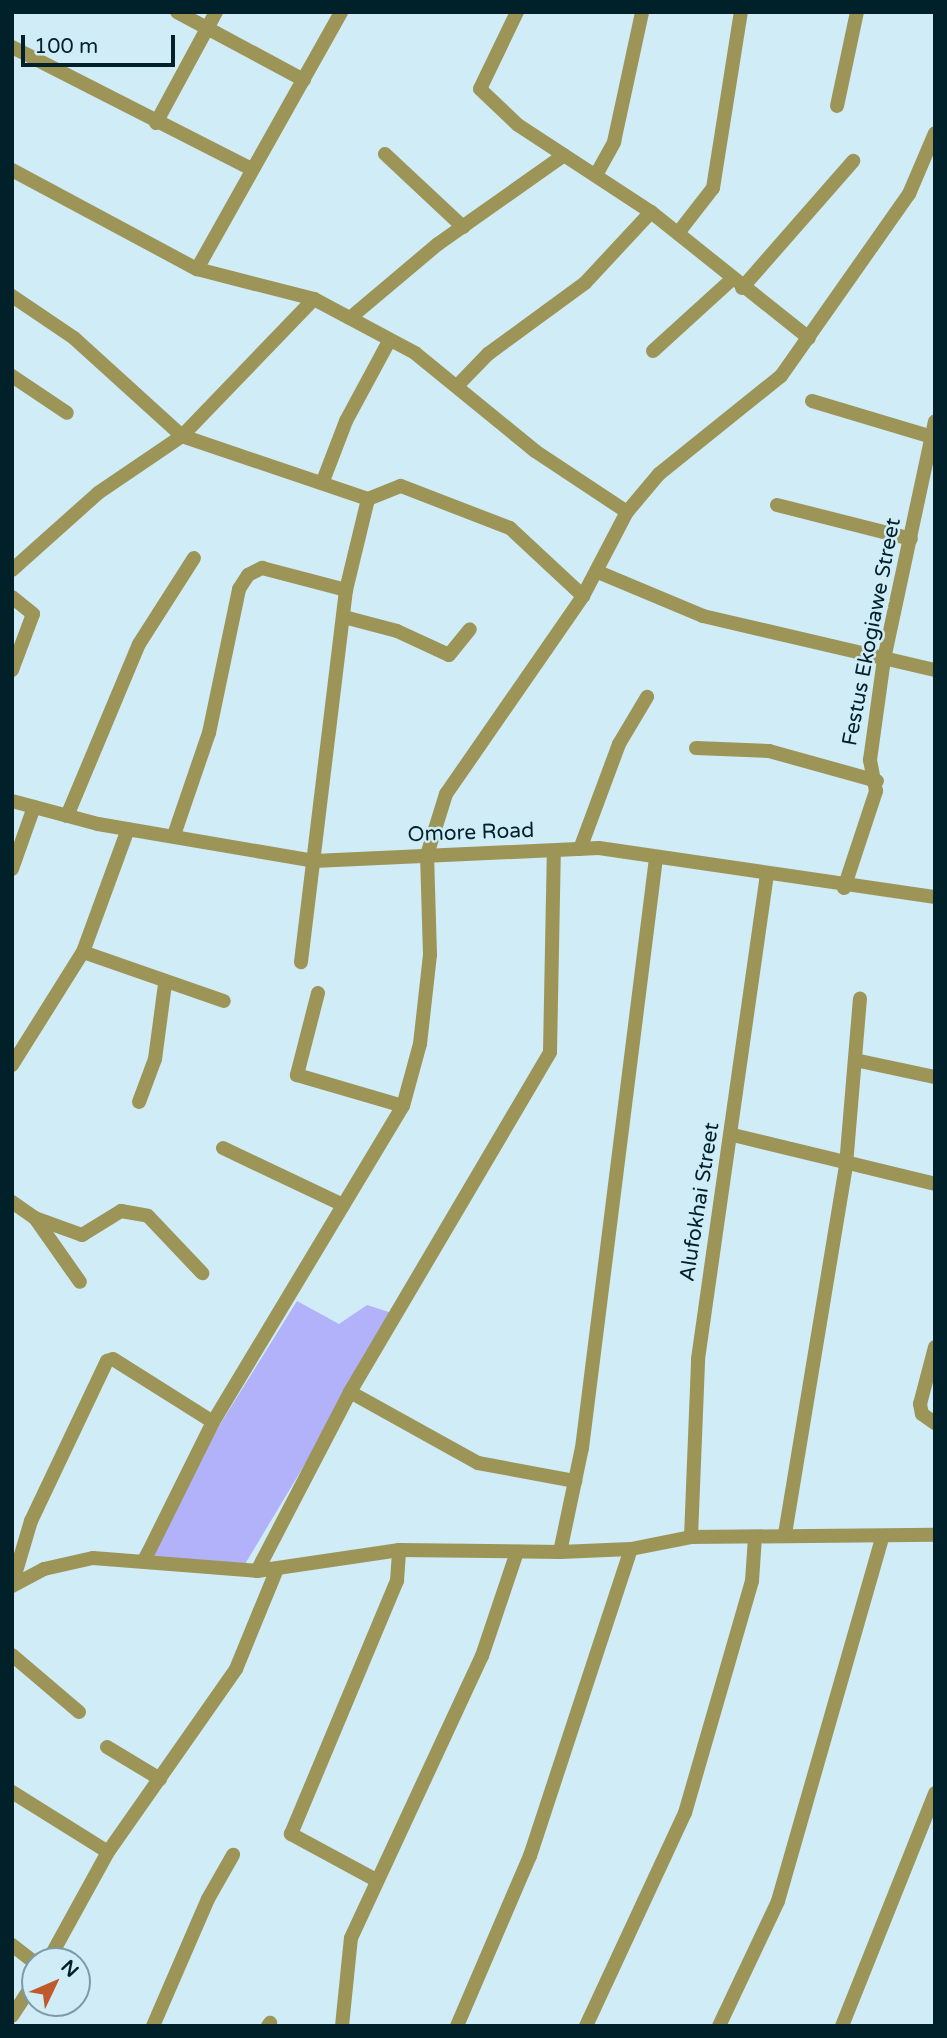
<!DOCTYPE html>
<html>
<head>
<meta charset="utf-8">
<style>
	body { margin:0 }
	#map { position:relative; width:947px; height:2038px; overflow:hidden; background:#cfecf7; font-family:"Varela Round",sans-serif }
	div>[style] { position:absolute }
	.green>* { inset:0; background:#b1b2fa }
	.minor>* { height:14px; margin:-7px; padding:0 7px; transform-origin:7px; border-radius:7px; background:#9c9557 }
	span { translate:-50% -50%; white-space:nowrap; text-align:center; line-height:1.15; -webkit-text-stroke:5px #cfecf7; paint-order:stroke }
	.street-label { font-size:21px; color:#00202a }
	.frame { position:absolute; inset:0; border:14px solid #00202a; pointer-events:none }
	.north { position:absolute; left:21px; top:1947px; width:70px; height:70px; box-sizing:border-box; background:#cfecf7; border:2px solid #7c9aa5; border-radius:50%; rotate:46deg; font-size:19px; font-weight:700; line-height:28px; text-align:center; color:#00202a }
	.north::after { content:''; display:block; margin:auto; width:24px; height:32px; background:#c05a2d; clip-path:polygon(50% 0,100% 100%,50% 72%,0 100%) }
	.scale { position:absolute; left:21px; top:35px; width:154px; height:32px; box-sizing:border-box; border:4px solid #00202a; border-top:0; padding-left:9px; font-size:21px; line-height:24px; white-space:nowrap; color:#00202a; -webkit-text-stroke:5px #cfecf7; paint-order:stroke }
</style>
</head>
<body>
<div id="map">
	<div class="green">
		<div style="clip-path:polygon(297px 1301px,339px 1324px,367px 1305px,395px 1314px,245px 1564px,136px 1559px)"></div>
	</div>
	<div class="minor">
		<div style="left:177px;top:12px;width:144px;rotate:28.2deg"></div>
		<div style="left:517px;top:12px;width:85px;rotate:115.7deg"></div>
		<div style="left:480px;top:89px;width:52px;rotate:43.5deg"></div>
		<div style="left:518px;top:125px;width:159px;rotate:33.2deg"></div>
		<div style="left:651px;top:212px;width:202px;rotate:38.6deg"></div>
		<div style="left:12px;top:47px;width:266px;rotate:27deg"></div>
		<div style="left:837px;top:106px;width:96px;rotate:-78deg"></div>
		<div style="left:156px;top:123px;width:126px;rotate:-61.6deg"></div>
		<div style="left:385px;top:154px;width:107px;rotate:43.1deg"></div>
		<div style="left:12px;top:170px;width:210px;rotate:28.2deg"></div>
		<div style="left:197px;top:269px;width:121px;rotate:14.4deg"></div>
		<div style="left:314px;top:299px;width:115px;rotate:28.1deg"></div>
		<div style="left:415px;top:353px;width:155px;rotate:39.2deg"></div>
		<div style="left:535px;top:451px;width:110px;rotate:33.5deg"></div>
		<div style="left:596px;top:175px;width:38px;rotate:-61deg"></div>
		<div style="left:614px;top:142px;width:133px;rotate:-77.8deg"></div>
		<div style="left:678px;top:233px;width:57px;rotate:-52.1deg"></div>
		<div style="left:713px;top:188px;width:178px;rotate:-81deg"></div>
		<div style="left:197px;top:269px;width:295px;rotate:-60.7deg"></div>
		<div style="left:742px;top:288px;width:169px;rotate:-48.8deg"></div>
		<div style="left:12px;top:296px;width:75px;rotate:34.1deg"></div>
		<div style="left:74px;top:338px;width:146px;rotate:42.2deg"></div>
		<div style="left:182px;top:436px;width:196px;rotate:18.7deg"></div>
		<div style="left:368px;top:499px;width:94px;rotate:103.6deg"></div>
		<div style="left:346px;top:590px;width:375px;rotate:96.9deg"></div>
		<div style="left:350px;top:318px;width:115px;rotate:-40.1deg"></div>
		<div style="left:438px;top:244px;width:154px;rotate:-35.2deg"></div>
		<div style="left:653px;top:351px;width:105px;rotate:-42.3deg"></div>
		<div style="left:12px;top:376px;width:66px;rotate:33.9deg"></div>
		<div style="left:457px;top:386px;width:45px;rotate:-45.9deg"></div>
		<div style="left:488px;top:354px;width:120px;rotate:-36.2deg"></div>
		<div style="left:585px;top:283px;width:97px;rotate:-47.1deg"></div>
		<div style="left:812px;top:401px;width:128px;rotate:16.7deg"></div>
		<div style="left:323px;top:481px;width:64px;rotate:-69deg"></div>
		<div style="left:346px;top:421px;width:91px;rotate:-61.7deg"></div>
		<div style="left:368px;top:499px;width:35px;rotate:-22deg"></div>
		<div style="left:401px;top:486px;width:117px;rotate:21.1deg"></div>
		<div style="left:510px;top:528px;width:100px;rotate:43deg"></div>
		<div style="left:777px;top:505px;width:138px;rotate:14.2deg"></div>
		<div style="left:12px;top:570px;width:115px;rotate:-41.8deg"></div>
		<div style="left:98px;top:493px;width:102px;rotate:-34.2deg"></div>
		<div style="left:182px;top:436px;width:190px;rotate:-46.1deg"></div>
		<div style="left:598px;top:572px;width:114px;rotate:22.7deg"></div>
		<div style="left:703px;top:616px;width:238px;rotate:13.1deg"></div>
		<div style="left:12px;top:597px;width:27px;rotate:39deg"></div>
		<div style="left:33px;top:614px;width:60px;rotate:110.6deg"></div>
		<div style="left:344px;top:617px;width:55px;rotate:14.8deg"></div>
		<div style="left:397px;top:631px;width:57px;rotate:24.8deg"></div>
		<div style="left:449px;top:655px;width:33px;rotate:-51deg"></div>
		<div style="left:696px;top:748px;width:73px;rotate:2.4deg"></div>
		<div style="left:769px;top:751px;width:112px;rotate:15.5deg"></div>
		<div style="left:12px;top:801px;width:89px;rotate:15deg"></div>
		<div style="left:98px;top:824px;width:219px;rotate:9.7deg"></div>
		<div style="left:314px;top:861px;width:285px;rotate:-2.6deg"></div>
		<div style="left:599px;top:848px;width:340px;rotate:8.3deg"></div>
		<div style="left:67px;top:816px;width:186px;rotate:-67.3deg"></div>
		<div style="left:139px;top:644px;width:102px;rotate:-57.4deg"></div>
		<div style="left:174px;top:835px;width:108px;rotate:-71.1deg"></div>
		<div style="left:209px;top:733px;width:147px;rotate:-78.2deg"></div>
		<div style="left:239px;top:589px;width:17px;rotate:-57deg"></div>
		<div style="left:248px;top:575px;width:16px;rotate:-27deg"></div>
		<div style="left:262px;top:568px;width:87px;rotate:14.7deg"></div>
		<div style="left:580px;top:849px;width:112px;rotate:-69.6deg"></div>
		<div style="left:619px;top:744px;width:55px;rotate:-59.2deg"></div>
		<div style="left:12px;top:869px;width:66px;rotate:-70.5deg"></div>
		<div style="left:844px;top:888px;width:102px;rotate:-71.7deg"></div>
		<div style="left:876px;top:791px;width:32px;rotate:-101deg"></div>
		<div style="left:870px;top:760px;width:102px;rotate:-82.1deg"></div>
		<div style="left:884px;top:659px;width:243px;rotate:-77.9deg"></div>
		<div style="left:83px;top:952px;width:149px;rotate:19.2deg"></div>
		<div style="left:318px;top:993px;width:85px;rotate:104.4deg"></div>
		<div style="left:297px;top:1075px;width:110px;rotate:16.3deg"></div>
		<div style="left:855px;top:1060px;width:82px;rotate:12deg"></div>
		<div style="left:12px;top:1065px;width:133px;rotate:-57.9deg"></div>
		<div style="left:83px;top:952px;width:131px;rotate:-69.9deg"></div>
		<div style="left:139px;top:1102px;width:46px;rotate:-69.6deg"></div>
		<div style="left:155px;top:1059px;width:76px;rotate:-82.4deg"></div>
		<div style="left:733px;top:1135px;width:208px;rotate:13.6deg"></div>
		<div style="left:223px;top:1148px;width:133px;rotate:25.4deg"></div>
		<div style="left:12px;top:1202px;width:28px;rotate:35deg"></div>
		<div style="left:35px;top:1218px;width:50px;rotate:19.9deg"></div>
		<div style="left:82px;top:1235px;width:46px;rotate:-31.6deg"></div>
		<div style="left:121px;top:1211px;width:27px;rotate:10deg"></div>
		<div style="left:148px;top:1216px;width:79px;rotate:46.5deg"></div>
		<div style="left:35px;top:1218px;width:78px;rotate:54.9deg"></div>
		<div style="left:935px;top:1347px;width:59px;rotate:104.7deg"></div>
		<div style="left:920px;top:1404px;width:10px;rotate:79deg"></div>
		<div style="left:922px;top:1414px;width:16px;rotate:35deg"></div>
		<div style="left:350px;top:1392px;width:146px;rotate:29deg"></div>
		<div style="left:478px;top:1463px;width:99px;rotate:10.5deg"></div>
		<div style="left:785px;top:1534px;width:374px;rotate:-80.6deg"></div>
		<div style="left:846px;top:1165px;width:167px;rotate:-85.2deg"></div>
		<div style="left:691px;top:1537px;width:178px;rotate:-87.7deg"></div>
		<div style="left:698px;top:1359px;width:490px;rotate:-81.9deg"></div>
		<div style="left:560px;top:1552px;width:106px;rotate:-78.1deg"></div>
		<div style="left:582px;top:1448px;width:595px;rotate:-82.85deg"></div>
		<div style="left:145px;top:1559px;width:153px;rotate:-63.6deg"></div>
		<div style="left:213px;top:1422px;width:369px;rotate:-59deg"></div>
		<div style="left:403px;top:1106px;width:64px;rotate:-74.7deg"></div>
		<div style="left:420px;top:1044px;width:90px;rotate:-83.6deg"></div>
		<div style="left:430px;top:955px;width:100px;rotate:-91.7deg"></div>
		<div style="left:427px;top:855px;width:64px;rotate:-72.7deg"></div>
		<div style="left:446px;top:794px;width:241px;rotate:-55.3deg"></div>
		<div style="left:583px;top:596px;width:95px;rotate:-62.4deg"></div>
		<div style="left:627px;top:512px;width:50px;rotate:-49.9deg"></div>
		<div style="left:659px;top:474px;width:156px;rotate:-38.8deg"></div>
		<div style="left:781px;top:376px;width:223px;rotate:-54.9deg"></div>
		<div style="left:909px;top:194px;width:66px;rotate:-66.9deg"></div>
		<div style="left:257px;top:1571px;width:202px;rotate:-62.5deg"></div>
		<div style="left:350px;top:1392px;width:394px;rotate:-59.5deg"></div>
		<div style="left:550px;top:1052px;width:201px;rotate:-88.9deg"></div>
		<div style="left:12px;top:1585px;width:67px;rotate:-73.5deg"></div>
		<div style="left:31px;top:1521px;width:177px;rotate:-64.6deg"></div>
		<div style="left:107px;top:1361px;width:6px;rotate:-18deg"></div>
		<div style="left:113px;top:1359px;width:118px;rotate:32.2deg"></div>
		<div style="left:12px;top:1586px;width:36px;rotate:-28deg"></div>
		<div style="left:44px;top:1569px;width:50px;rotate:-12.7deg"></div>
		<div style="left:93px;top:1558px;width:165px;rotate:4.5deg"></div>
		<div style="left:257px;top:1571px;width:144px;rotate:-8.4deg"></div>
		<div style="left:399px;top:1550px;width:161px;rotate:0.7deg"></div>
		<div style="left:560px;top:1552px;width:71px;rotate:-2.4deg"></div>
		<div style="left:631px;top:1549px;width:61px;rotate:-11.3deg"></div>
		<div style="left:691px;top:1537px;width:244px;rotate:-0.5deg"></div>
		<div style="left:12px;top:1655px;width:88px;rotate:40.4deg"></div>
		<div style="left:107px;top:1747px;width:62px;rotate:31.1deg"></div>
		<div style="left:12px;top:1792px;width:113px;rotate:32deg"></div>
		<div style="left:376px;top:1880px;width:97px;rotate:-151.6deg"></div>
		<div style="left:291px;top:1834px;width:274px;rotate:-67.3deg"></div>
		<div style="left:397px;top:1581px;width:31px;rotate:-86deg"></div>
		<div style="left:12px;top:1945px;width:29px;rotate:38deg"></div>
		<div style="left:48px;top:1961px;width:124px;rotate:-61.2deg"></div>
		<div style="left:108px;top:1852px;width:223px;rotate:-55deg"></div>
		<div style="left:236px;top:1669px;width:108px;rotate:-67.7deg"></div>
		<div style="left:12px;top:2016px;width:42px;rotate:-56.7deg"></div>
		<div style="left:153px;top:2026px;width:138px;rotate:-66.6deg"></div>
		<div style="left:208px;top:1899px;width:51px;rotate:-60.4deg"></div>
		<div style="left:268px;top:2026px;width:4px;rotate:-56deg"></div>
		<div style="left:342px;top:2026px;width:88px;rotate:-84.2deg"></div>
		<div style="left:351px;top:1938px;width:311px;rotate:-65.1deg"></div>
		<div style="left:482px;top:1656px;width:110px;rotate:-71.4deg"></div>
		<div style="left:457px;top:2026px;width:185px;rotate:-66.8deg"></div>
		<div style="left:530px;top:1856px;width:323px;rotate:-71.8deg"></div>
		<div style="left:586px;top:2026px;width:235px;rotate:-65.1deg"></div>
		<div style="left:685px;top:1813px;width:241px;rotate:-73.9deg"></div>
		<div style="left:752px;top:1581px;width:44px;rotate:-86.1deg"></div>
		<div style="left:719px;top:2026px;width:138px;rotate:-64.7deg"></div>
		<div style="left:778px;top:1901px;width:378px;rotate:-74deg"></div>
		<div style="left:842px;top:2026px;width:251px;rotate:-68.2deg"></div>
	</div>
	<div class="street-label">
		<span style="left:872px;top:632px;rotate:-79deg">Festus Ekogiawe Street</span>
		<span style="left:471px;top:833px;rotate:-2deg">Omore Road</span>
		<span style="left:700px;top:1202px;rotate:-81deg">Alufokhai Street</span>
	</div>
	<div class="frame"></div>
	<div class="north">N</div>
	<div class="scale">100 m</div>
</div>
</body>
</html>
